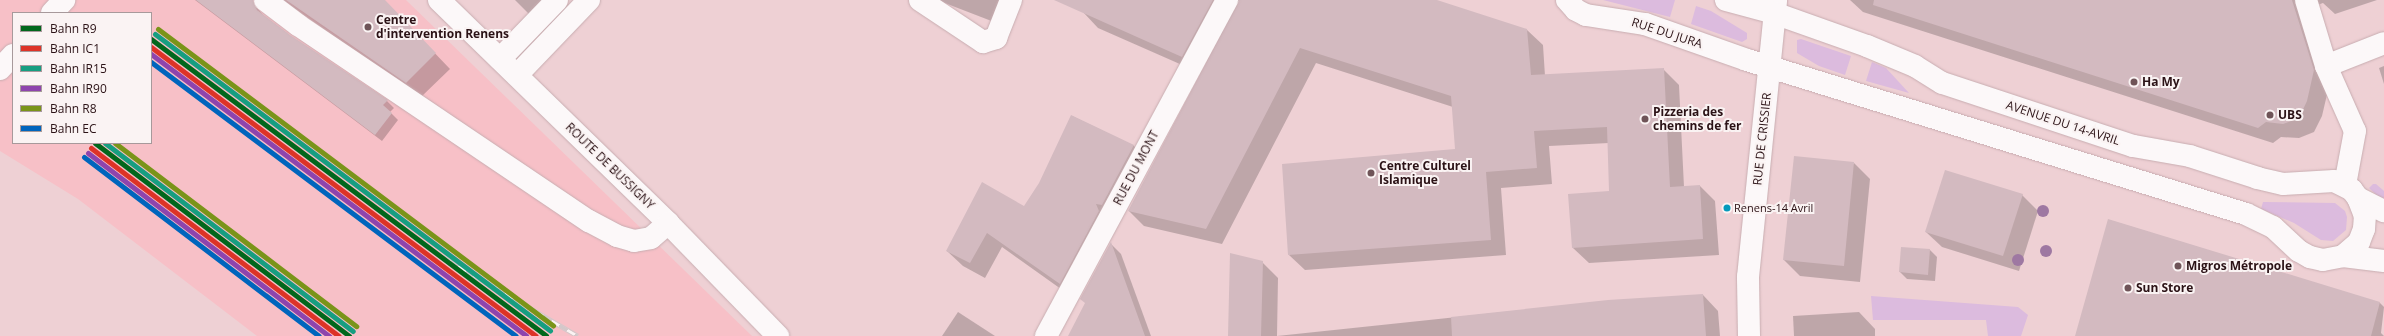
<!DOCTYPE html>
<html>
<head>
<meta charset="utf-8">
<style>
	body { margin:0 }
	#map { position:relative; width:2384px; height:336px; overflow:hidden; background:#eed0d4; font-family:"Open Sans",sans-serif }
	div>[style] { position:absolute }
	.built>* { inset:0; background:#f7c0c7 }
	.green>* { inset:0; background:#dcbbde }
	.shadow>* { inset:0; background:#0003 }
	.building>* { inset:0; background:#d3bac0 }
	.roads { filter:drop-shadow(0 0 1px #c8adb1) drop-shadow(0 0 1px #c8adb1) }
	.minor>* { height:22px; margin:-11px; padding:0 11px; transform-origin:11px; border-radius:11px; background:#fcf8f9 }
	.major>* { height:22px; margin:-11px; padding:0 11px; transform-origin:11px; border-radius:11px; background:#fcf8f9 }
	.rail>* { height:4.5px; margin-top:-2.25px; transform-origin:0; background:repeating-linear-gradient(90deg,#faf3f3 0 9px,#d2c8ca 0 18px); box-sizing:border-box; border-block:1px solid #d2c8ca }
	.rail-1>* { height:5px; margin:-2.5px; padding:0 2.5px; transform-origin:2.5px; border-radius:2.5px; background:#02671c }
	.rail-2>* { height:5px; margin:-2.5px; padding:0 2.5px; transform-origin:2.5px; border-radius:2.5px; background:#dd3327 }
	.rail-3>* { height:5px; margin:-2.5px; padding:0 2.5px; transform-origin:2.5px; border-radius:2.5px; background:#179e81 }
	.rail-4>* { height:5px; margin:-2.5px; padding:0 2.5px; transform-origin:2.5px; border-radius:2.5px; background:#8e44ad }
	.rail-5>* { height:5px; margin:-2.5px; padding:0 2.5px; transform-origin:2.5px; border-radius:2.5px; background:#7a9419 }
	.rail-6>* { height:5px; margin:-2.5px; padding:0 2.5px; transform-origin:2.5px; border-radius:2.5px; background:#0065bd }
	.trees>* { width:12px; height:12px; margin:-6px; border-radius:50%; background:#9e78a2 }
	.dots>* { width:11px; height:11px; translate:-50% -50%; box-sizing:border-box; border:2px solid #faf3f3; border-radius:50% }
	span { translate:-50% -50%; white-space:nowrap; text-align:center; line-height:1.15; -webkit-text-stroke:4px #faf3f3; paint-order:stroke }
	.bus-label { font-size:11px; color:#2b1216 }
	.left { translate:0 -50%; text-align:left }
	.poi-label { font-size:12px; color:#2b1216; font-weight:700 }
	.street-label { font-size:12px; color:#2b1216 }
	.legend { position:absolute; left:12px; top:12px; width:140px; height:132px; box-sizing:border-box; background:#faf3f3; border:1px solid #a7999b; margin:0; padding:5px 7px; list-style:none; font-size:12px; color:#2b1216 }
	.legend li { display:flex; align-items:center; gap:8px; height:20px }
	.legend b { width:20px; border:1px solid #a7999b }
</style>
</head>
<body>
<div id="map">
	<div class="built">
		<div style="clip-path:polygon(evenodd,0 0,406px 0,752px 336px,257px 336px,78px 199px,0 151px,0 0,13px 13px,151px 13px,151px 143px,13px 143px,13px 13px)"></div>
	</div>
	<div class="green">
		<div style="clip-path:polygon(1603px 0,1675px 0,1670px 17px)"></div>
		<div style="clip-path:polygon(1696px 6px,1711px 11px,1747px 33px,1747px 39px,1742px 42px,1691px 24px)"></div>
		<div style="clip-path:polygon(1801px 39px,1851px 56px,1845px 75px,1819px 66px,1797px 53px,1797px 40px)"></div>
		<div style="clip-path:polygon(1872px 62px,1886px 68px,1909px 93px,1866px 81px)"></div>
		<div style="clip-path:polygon(2373px 184px,2376px 184px,2384px 191px,2384px 202px,2369px 188px)"></div>
		<div style="clip-path:polygon(2263px 202px,2335px 203px,2345px 211px,2347px 217px,2346px 230px,2333px 241px,2321px 240px,2294px 223px,2261px 209px)"></div>
		<div style="clip-path:polygon(1871px 296px,2018px 307px,2028px 315px,2021px 336px,1988px 336px,1986px 320px,1873px 320px)"></div>
	</div>
	<div class="shadow">
		<div style="clip-path:polygon(195px 0,242px 0,253px 3px,263px 15px,290px 36px,387px 101px,394px 108px,390px 112px,398px 120px,382px 141px)"></div>
		<div style="clip-path:polygon(275px 0,384px 0,450px 69px,421px 97px,288px 4px)"></div>
		<div style="clip-path:polygon(515px 0,561px 0,538px 23px)"></div>
		<div style="clip-path:polygon(937px 0,1017px 0,1007px 27px)"></div>
		<div style="clip-path:polygon(1089px 0,1434px 0,1527px 30px,1543px 45px,1545px 76px,1663px 69px,1679px 85px,1684px 187px,1700px 186px,1715px 201px,1719px 255px,1589px 263px,1573px 248px,1610px 192px,1609px 143px,1549px 146px,1552px 184px,1501px 188px,1506px 255px,1305px 270px,1289px 255px,1456px 150px,1453px 107px,1316px 63px,1222px 244px,1144px 226px,1129px 211px,1240px 4px,1198px 72px,1098px 28px,1083px 12px)"></div>
		<div style="clip-path:polygon(1850px 0,2377px 0,2335px 14px,2323px 3px,2312px 7px,2329px 86px,2322px 116px,2314px 132px,2299px 138px,2281px 137px,2273px 143px,1863px 12px)"></div>
		<div style="clip-path:polygon(2384px 66px,2384px 84px,2379px 68px)"></div>
		<div style="clip-path:polygon(1072px 116px,1134px 146px,1149px 162px,1075px 299px,1002px 247px,985px 278px,963px 266px,947px 251px,1025px 207px,1040px 183px)"></div>
		<div style="clip-path:polygon(1854px 163px,1870px 179px,1860px 282px,1800px 276px,1784px 260px)"></div>
		<div style="clip-path:polygon(2022px 195px,2038px 211px,2019px 271px,1942px 247px,1926px 232px)"></div>
		<div style="clip-path:polygon(2109px 220px,2380px 303px,2384px 307px,2381px 333px,2384px 336px,2076px 336px)"></div>
		<div style="clip-path:polygon(1111px 244px,1121px 254px,1151px 336px,1079px 336px,1086px 304px)"></div>
		<div style="clip-path:polygon(1902px 248px,1930px 250px,1937px 257px,1935px 281px,1907px 279px,1900px 272px)"></div>
		<div style="clip-path:polygon(1262px 262px,1278px 278px,1277px 336px,1608px 301px,1703px 295px,1718px 311px,1720px 336px,1229px 336px)"></div>
		<div style="clip-path:polygon(958px 312px,995px 336px,942px 336px)"></div>
		<div style="clip-path:polygon(1859px 312px,1875px 329px,1875px 336px,1794px 336px,1793px 316px)"></div>
	</div>
	<div class="building">
		<div style="clip-path:polygon(196px 0,253px 0,257px 10px,290px 35px,388px 100px,383px 105px,392px 113px,375px 135px)"></div>
		<div style="clip-path:polygon(286px 0,385px 0,436px 53px,406px 83px)"></div>
		<div style="clip-path:polygon(1054px 0,1213px 0,1182px 57px)"></div>
		<div style="clip-path:polygon(1239px 0,1437px 0,1527px 29px,1531px 75px,1664px 68px,1670px 187px,1700px 185px,1703px 239px,1572px 248px,1568px 194px,1609px 191px,1607px 127px,1534px 131px,1537px 168px,1486px 172px,1491px 240px,1288px 255px,1282px 164px,1455px 149px,1451px 96px,1300px 48px,1206px 229px,1128px 211px)"></div>
		<div style="clip-path:polygon(1874px 0,2292px 0,2314px 70px,2307px 101px,2299px 118px,2283px 124px,2266px 122px,2258px 128px,1873px 5px)"></div>
		<div style="clip-path:polygon(1071px 115px,1134px 145px,1102px 205px,1096px 204px,1099px 211px,1060px 284px,987px 233px,970px 263px,946px 251px,982px 182px,1024px 206px,1039px 183px)"></div>
		<div style="clip-path:polygon(1794px 156px,1854px 162px,1844px 266px,1783px 260px)"></div>
		<div style="clip-path:polygon(1945px 170px,2023px 194px,2003px 256px,1925px 232px)"></div>
		<div style="clip-path:polygon(2108px 219px,2380px 302px,2371px 336px,2075px 336px)"></div>
		<div style="clip-path:polygon(1111px 242px,1145px 336px,1068px 336px,1085px 303px,1080px 299px)"></div>
		<div style="clip-path:polygon(1901px 247px,1930px 249px,1928px 275px,1899px 272px)"></div>
		<div style="clip-path:polygon(1230px 253px,1263px 261px,1261px 336px,1228px 336px)"></div>
		<div style="clip-path:polygon(1703px 294px,1706px 336px,1452px 336px,1451px 317px,1608px 300px)"></div>
	</div>
	<div class="roads">
		<div class="minor">
			<div style="left:265px;top:0;width:41px;rotate:37.1deg"></div>
			<div style="left:298px;top:25px;width:351px;rotate:34deg"></div>
			<div style="left:589px;top:221px;width:32px;rotate:28deg"></div>
			<div style="left:617px;top:236px;width:18px;rotate:16deg"></div>
			<div style="left:634px;top:241px;width:17px;rotate:-10deg"></div>
			<div style="left:651px;top:238px;width:23px;rotate:-41deg"></div>
			<div style="left:439px;top:0;width:320px;rotate:44.2deg"></div>
			<div style="left:668px;top:223px;width:158px;rotate:45.8deg"></div>
			<div style="left:920px;top:0;width:76px;rotate:33.7deg"></div>
			<div style="left:983px;top:42px;width:14px;rotate:-17deg"></div>
			<div style="left:996px;top:38px;width:41px;rotate:-68.5deg"></div>
			<div style="left:2306px;top:0;width:69px;rotate:73.1deg"></div>
			<div style="left:2326px;top:66px;width:71px;rotate:66deg"></div>
			<div style="left:2355px;top:131px;width:55px;rotate:100.5deg"></div>
			<div style="left:500px;top:59px;width:82px;rotate:-46deg"></div>
			<div style="left:2326px;top:66px;width:62px;rotate:-21.6deg"></div>
			<div style="left:517px;top:75px;width:104px;rotate:-46.2deg"></div>
			<div style="left:1046px;top:336px;width:382px;rotate:-61.7deg"></div>
			<div style="left:1749px;top:336px;width:59px;rotate:-91deg"></div>
			<div style="left:1748px;top:277px;width:278px;rotate:-84.2deg"></div>
		</div>
		<div class="major">
			<div style="left:1567px;top:0;width:13px;rotate:48deg"></div>
			<div style="left:1576px;top:10px;width:11px;rotate:27deg"></div>
			<div style="left:1586px;top:15px;width:60px;rotate:8.7deg"></div>
			<div style="left:1645px;top:24px;width:108px;rotate:19.4deg"></div>
			<div style="left:1747px;top:60px;width:522px;rotate:17.15deg"></div>
			<div style="left:2246px;top:214px;width:30px;rotate:26deg"></div>
			<div style="left:2273px;top:227px;width:35px;rotate:43deg"></div>
			<div style="left:2299px;top:251px;width:13px;rotate:29deg"></div>
			<div style="left:2310px;top:257px;width:13px;rotate:13deg"></div>
			<div style="left:2323px;top:260px;width:20px;rotate:-11deg"></div>
			<div style="left:2343px;top:256px;width:21px;rotate:-41deg"></div>
			<div style="left:2359px;top:242px;width:14px;rotate:-69deg"></div>
			<div style="left:2364px;top:229px;width:13px;rotate:-86deg"></div>
			<div style="left:2365px;top:216px;width:19px;rotate:-111deg"></div>
			<div style="left:2358px;top:198px;width:10px;rotate:-127deg"></div>
			<div style="left:2352px;top:190px;width:20px;rotate:-153deg"></div>
			<div style="left:2334px;top:181px;width:51px;rotate:176.6deg"></div>
			<div style="left:2283px;top:184px;width:26px;rotate:-167deg"></div>
			<div style="left:2258px;top:178px;width:71px;rotate:-162.1deg"></div>
			<div style="left:2190px;top:156px;width:58px;rotate:-170deg"></div>
			<div style="left:2133px;top:146px;width:201px;rotate:-161.7deg"></div>
			<div style="left:1942px;top:83px;width:32px;rotate:-148deg"></div>
			<div style="left:1915px;top:66px;width:52px;rotate:-157.4deg"></div>
			<div style="left:1867px;top:46px;width:99px;rotate:-160.5deg"></div>
			<div style="left:1774px;top:13px;width:50px;rotate:-164.8deg"></div>
			<div style="left:52px;top:13px;width:18px;rotate:-47deg"></div>
			<div style="left:0;top:69px;width:19px;rotate:-47deg"></div>
			<div style="left:2358px;top:198px;width:29px;rotate:27deg"></div>
			<div style="left:2343px;top:256px;width:41px;rotate:7deg"></div>
		</div>
	</div>
	<div class="rail">
		<div style="left:443px;top:257px;width:156px;rotate:30.3deg"></div>
	</div>
	<div class="rail-1">
		<div style="left:151px;top:39px;width:494px;rotate:36.9deg"></div>
		<div style="left:95px;top:143px;width:319px;rotate:37.2deg"></div>
	</div>
	<div class="rail-2">
		<div style="left:151px;top:47px;width:481px;rotate:36.9deg"></div>
		<div style="left:91px;top:148px;width:311px;rotate:37.2deg"></div>
	</div>
	<div class="rail-3">
		<div style="left:155px;top:34px;width:494px;rotate:36.9deg"></div>
		<div style="left:105px;top:143px;width:311px;rotate:37.2deg"></div>
	</div>
	<div class="rail-4">
		<div style="left:151px;top:54px;width:469px;rotate:36.9deg"></div>
		<div style="left:88px;top:153px;width:303px;rotate:37.2deg"></div>
	</div>
	<div class="rail-5">
		<div style="left:158px;top:29px;width:494px;rotate:36.9deg"></div>
		<div style="left:115px;top:143px;width:303px;rotate:37.2deg"></div>
	</div>
	<div class="rail-6">
		<div style="left:151px;top:62px;width:456px;rotate:36.9deg"></div>
		<div style="left:84px;top:157px;width:295px;rotate:37.3deg"></div>
	</div>
	<div class="trees">
		<div style="left:2043px;top:211px"></div>
		<div style="left:2046px;top:251px"></div>
		<div style="left:2018px;top:260px"></div>
	</div>
	<div class="dots">
		<div style="left:368px;top:27px;background:#6f5458"></div>
		<div style="left:2134px;top:82px;background:#6f5458"></div>
		<div style="left:2270px;top:115px;background:#6f5458"></div>
		<div style="left:1645px;top:119px;background:#6f5458"></div>
		<div style="left:1371px;top:173px;background:#6f5458"></div>
		<div style="left:1727px;top:208px;background:#049abc"></div>
		<div style="left:2178px;top:266px;background:#6f5458"></div>
		<div style="left:2128px;top:288px;background:#6f5458"></div>
	</div>
	<div class="bus-label">
		<span class="left" style="left:1734px;top:208px">Renens-14 Avril</span>
	</div>
	<div class="poi-label">
		<span class="left" style="left:376px;top:27px">Centre<br>d'intervention Renens</span>
		<span class="left" style="left:2142px;top:82px">Ha My</span>
		<span class="left" style="left:1653px;top:119px">Pizzeria des<br>chemins de fer</span>
		<span class="left" style="left:2278px;top:115px">UBS</span>
		<span class="left" style="left:1379px;top:173px">Centre Culturel<br>Islamique</span>
		<span class="left" style="left:2186px;top:266px">Migros Métropole</span>
		<span class="left" style="left:2136px;top:288px">Sun Store</span>
	</div>
	<div class="street-label">
		<span style="left:1667px;top:33px;rotate:18deg">RUE DU JURA</span>
		<span style="left:2063px;top:123px;rotate:18deg">AVENUE DU 14-AVRIL</span>
		<span style="left:1762px;top:139px;rotate:-84deg">RUE DE CRISSIER</span>
		<span style="left:610px;top:166px;rotate:44deg">ROUTE DE BUSSIGNY</span>
		<span style="left:1136px;top:168px;rotate:-62deg">RUE DU MONT</span>
	</div>
	<ul class="legend">
	<li><b style="height:5px;background:#02671c"></b>Bahn R9</li>
	<li><b style="height:5px;background:#dd3327"></b>Bahn IC1</li>
	<li><b style="height:5px;background:#179e81"></b>Bahn IR15</li>
	<li><b style="height:5px;background:#8e44ad"></b>Bahn IR90</li>
	<li><b style="height:5px;background:#7a9419"></b>Bahn R8</li>
	<li><b style="height:5px;background:#0065bd"></b>Bahn EC</li>
	</ul>
</div>
</body>
</html>
